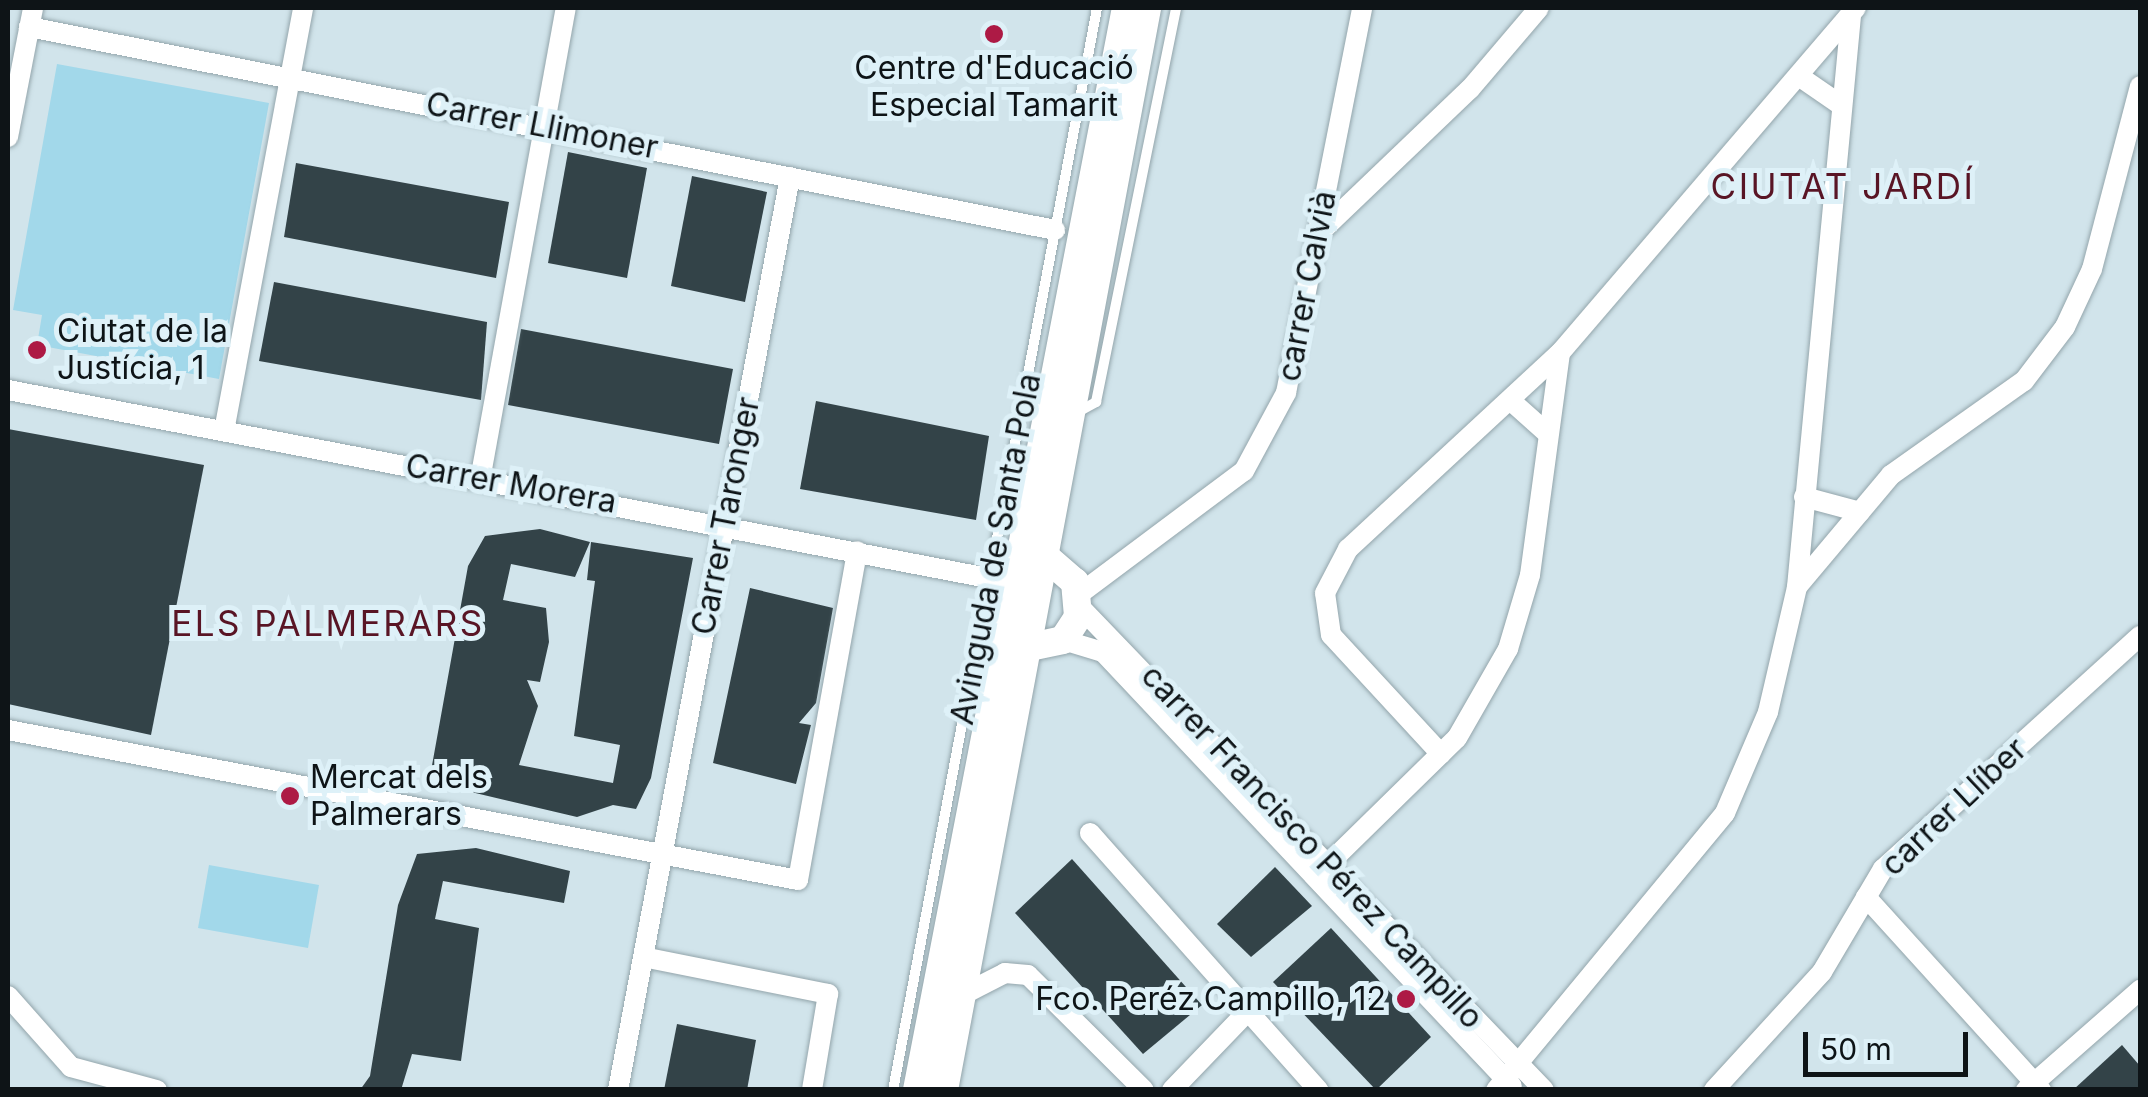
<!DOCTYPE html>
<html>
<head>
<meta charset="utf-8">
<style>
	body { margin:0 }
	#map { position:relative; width:2148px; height:1097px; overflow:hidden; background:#d1e4eb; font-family:Inter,sans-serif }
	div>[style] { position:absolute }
	.green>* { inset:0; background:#a2d8ea }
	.building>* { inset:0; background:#334348 }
	.roads { filter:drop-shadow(0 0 2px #93a5ab) drop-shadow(0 0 2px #93a5ab) }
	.lane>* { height:10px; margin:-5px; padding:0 5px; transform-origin:5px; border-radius:5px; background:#fff }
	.street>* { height:20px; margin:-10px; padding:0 10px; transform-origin:10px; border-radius:10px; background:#fff }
	.secondary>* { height:28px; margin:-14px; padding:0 14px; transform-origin:14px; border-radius:14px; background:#fff }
	.dots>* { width:28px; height:28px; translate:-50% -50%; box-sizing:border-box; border:5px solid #def1f8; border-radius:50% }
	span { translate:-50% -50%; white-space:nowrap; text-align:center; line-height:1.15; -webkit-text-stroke:10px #def1f8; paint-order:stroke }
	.poi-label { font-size:32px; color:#0e1417 }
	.left { translate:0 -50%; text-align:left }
	.right { translate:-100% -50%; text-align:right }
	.street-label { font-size:32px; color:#0e1417 }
	.neighbourhood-label { font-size:35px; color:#591525; letter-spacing:2.5px }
	.frame { position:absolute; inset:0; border:10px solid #0e1417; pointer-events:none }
	.scale { position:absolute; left:1803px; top:1032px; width:165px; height:45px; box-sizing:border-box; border:5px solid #0e1417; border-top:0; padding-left:12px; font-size:30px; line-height:35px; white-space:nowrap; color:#0e1417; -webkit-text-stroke:8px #def1f8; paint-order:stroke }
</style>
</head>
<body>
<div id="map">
	<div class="green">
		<div style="clip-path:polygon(57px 64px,269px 103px,219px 379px,37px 345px,42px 315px,13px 310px)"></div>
		<div style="clip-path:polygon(209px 865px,319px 885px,308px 948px,198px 928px)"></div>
	</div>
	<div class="building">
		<div style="clip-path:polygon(568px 152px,647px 168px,627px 278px,548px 263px)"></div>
		<div style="clip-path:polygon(296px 163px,509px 202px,496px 278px,284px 237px)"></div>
		<div style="clip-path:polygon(692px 176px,767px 192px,745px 302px,671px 286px)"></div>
		<div style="clip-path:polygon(274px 282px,487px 322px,481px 400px,259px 361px)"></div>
		<div style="clip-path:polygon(521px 329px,733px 369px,719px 444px,508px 405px)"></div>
		<div style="clip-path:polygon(816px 401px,989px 436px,976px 520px,800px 489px)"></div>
		<div style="clip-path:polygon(8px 429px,204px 465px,151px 735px,8px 704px)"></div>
		<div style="clip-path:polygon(540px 529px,590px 542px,575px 577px,511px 564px,503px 600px,546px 608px,549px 642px,540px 682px,527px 680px,538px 706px,519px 765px,613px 783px,620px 745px,574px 736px,595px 581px,587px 580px,591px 542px,693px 558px,651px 778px,636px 809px,613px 805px,577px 817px,429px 782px,468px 566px,485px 536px)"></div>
		<div style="clip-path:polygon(750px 588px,833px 608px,816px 703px,799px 723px,811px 725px,796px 784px,713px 763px)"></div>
		<div style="clip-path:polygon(476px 848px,570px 871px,564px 903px,443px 881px,435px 919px,479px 928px,461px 1061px,412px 1054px,401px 1090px,360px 1090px,370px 1076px,398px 905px,417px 854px)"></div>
		<div style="clip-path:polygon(1072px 859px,1202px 1005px,1143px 1054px,1015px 913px)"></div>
		<div style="clip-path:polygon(1275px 867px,1312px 906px,1251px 957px,1217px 924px)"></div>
		<div style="clip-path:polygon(1331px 928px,1431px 1037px,1376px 1090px,1273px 982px)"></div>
		<div style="clip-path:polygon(677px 1024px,756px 1040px,747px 1090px,664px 1090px)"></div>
		<div style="clip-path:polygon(2122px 1045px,2140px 1066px,2140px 1090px,2073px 1090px)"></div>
	</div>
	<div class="roads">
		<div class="lane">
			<div style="left:1078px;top:412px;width:21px;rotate:-29deg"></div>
			<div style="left:1096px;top:402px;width:402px;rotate:-78.5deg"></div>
			<div style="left:893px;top:1090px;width:1101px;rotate:-79.32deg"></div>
		</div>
		<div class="street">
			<div style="left:29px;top:27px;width:1046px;rotate:11.19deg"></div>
			<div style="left:1800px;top:77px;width:46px;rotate:34.4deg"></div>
			<div style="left:8px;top:137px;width:131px;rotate:-79deg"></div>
			<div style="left:1317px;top:235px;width:211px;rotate:-43.7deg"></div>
			<div style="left:1470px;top:89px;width:106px;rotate:-49.6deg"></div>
			<div style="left:8px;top:390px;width:1024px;rotate:10.86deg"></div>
			<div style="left:1510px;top:400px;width:50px;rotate:41.7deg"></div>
			<div style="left:224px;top:431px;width:430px;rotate:-79.4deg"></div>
			<div style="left:480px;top:480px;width:480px;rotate:-79.7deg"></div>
			<div style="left:1804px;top:497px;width:58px;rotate:15deg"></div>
			<div style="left:1797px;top:587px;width:574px;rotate:-84.6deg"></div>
			<div style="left:1078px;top:595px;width:207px;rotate:-36.8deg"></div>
			<div style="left:1244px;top:471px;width:89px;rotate:-61.7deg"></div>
			<div style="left:1286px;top:393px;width:392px;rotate:-78.8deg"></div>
			<div style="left:1079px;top:606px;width:671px;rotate:46.15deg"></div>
			<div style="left:1063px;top:640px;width:42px;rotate:16.7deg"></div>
			<div style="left:1103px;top:652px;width:596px;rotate:46.7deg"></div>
			<div style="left:8px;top:730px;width:804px;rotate:10.75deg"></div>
			<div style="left:798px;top:880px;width:334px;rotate:-79.8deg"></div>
			<div style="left:1441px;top:754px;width:162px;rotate:-132.7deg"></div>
			<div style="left:1331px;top:635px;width:42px;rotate:-98.1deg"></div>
			<div style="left:1325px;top:593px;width:50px;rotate:-62.4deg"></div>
			<div style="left:1348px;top:549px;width:289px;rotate:-42.8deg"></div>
			<div style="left:1560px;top:353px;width:455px;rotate:-49.4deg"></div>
			<div style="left:1090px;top:833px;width:344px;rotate:48.4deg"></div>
			<div style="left:1318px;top:874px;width:194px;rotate:-44.4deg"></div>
			<div style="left:1457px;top:738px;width:103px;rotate:-60.2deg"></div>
			<div style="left:1508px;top:649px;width:77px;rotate:-73.4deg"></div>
			<div style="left:1530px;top:575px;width:224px;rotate:-82.3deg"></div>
			<div style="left:1866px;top:897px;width:261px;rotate:47.8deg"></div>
			<div style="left:643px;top:957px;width:189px;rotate:11.3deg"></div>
			<div style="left:828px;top:994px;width:97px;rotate:99.5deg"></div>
			<div style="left:964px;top:994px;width:46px;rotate:-27.1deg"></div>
			<div style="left:1005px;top:973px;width:23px;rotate:5deg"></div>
			<div style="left:1028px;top:975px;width:163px;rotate:44.8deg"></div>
			<div style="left:8px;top:996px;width:95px;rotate:48.4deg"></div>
			<div style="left:71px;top:1067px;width:89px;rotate:15deg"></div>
			<div style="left:618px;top:1090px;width:929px;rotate:-79.33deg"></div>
			<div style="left:1172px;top:1090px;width:110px;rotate:-46.1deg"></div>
			<div style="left:1496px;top:1090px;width:359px;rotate:-50.4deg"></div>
			<div style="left:1725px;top:813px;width:110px;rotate:-66.9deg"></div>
			<div style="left:1768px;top:712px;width:128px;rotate:-76.9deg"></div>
			<div style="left:1797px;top:587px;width:146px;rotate:-50deg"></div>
			<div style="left:1891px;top:475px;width:163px;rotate:-35.3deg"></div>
			<div style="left:2024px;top:381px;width:68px;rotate:-52.8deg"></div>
			<div style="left:2065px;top:327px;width:64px;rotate:-65deg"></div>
			<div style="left:2092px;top:269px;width:189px;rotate:-75.3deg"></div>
			<div style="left:1714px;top:1090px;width:160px;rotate:-47.5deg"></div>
			<div style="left:1822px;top:972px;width:120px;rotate:-59.4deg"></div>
			<div style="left:1883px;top:869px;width:347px;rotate:-42.2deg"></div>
			<div style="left:2026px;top:1090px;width:152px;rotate:-41.3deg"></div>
		</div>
		<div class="secondary">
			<div style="left:1047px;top:558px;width:37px;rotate:41deg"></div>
			<div style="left:1075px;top:582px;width:35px;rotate:85deg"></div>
			<div style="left:1078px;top:617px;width:27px;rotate:123deg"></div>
			<div style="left:1063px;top:640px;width:33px;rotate:168deg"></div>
			<div style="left:1031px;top:647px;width:21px;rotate:-127deg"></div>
			<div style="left:1018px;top:630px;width:47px;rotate:-94.9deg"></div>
			<div style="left:1014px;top:583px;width:41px;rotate:-37.1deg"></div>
			<div style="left:917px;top:1090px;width:1102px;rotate:-79.07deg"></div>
			<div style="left:944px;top:1090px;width:1101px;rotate:-79.37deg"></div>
		</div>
	</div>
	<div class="dots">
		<div style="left:994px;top:34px;background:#ad1a45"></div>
		<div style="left:37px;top:350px;background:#ad1a45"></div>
		<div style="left:290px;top:796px;background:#ad1a45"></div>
		<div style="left:1406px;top:999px;background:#ad1a45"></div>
	</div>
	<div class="poi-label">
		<span style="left:994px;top:87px">Centre d'Educació<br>Especial Tamarit</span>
		<span class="left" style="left:57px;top:350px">Ciutat de la<br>Justícia, 1</span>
		<span class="left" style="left:310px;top:796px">Mercat dels<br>Palmerars</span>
		<span class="right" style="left:1386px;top:999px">Fco. Peréz Campillo, 12</span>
	</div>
	<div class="street-label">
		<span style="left:542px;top:126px;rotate:11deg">Carrer Llimoner</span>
		<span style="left:1307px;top:286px;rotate:-79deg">carrer Calvià</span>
		<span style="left:511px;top:484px;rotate:10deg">Carrer Morera</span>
		<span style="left:726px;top:516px;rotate:-79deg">Carrer Taronger</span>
		<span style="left:996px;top:549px;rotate:-79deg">Avinguda de Santa Pola</span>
		<span style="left:1954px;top:807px;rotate:-43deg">carrer Llíber</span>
		<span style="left:1312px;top:847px;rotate:47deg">carrer Francisco Pérez Campillo</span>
	</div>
	<div class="neighbourhood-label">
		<span style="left:1843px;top:186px">CIUTAT JARDÍ</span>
		<span style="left:328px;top:623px">ELS PALMERARS</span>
	</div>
	<div class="frame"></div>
	<div class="scale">50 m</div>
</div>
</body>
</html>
